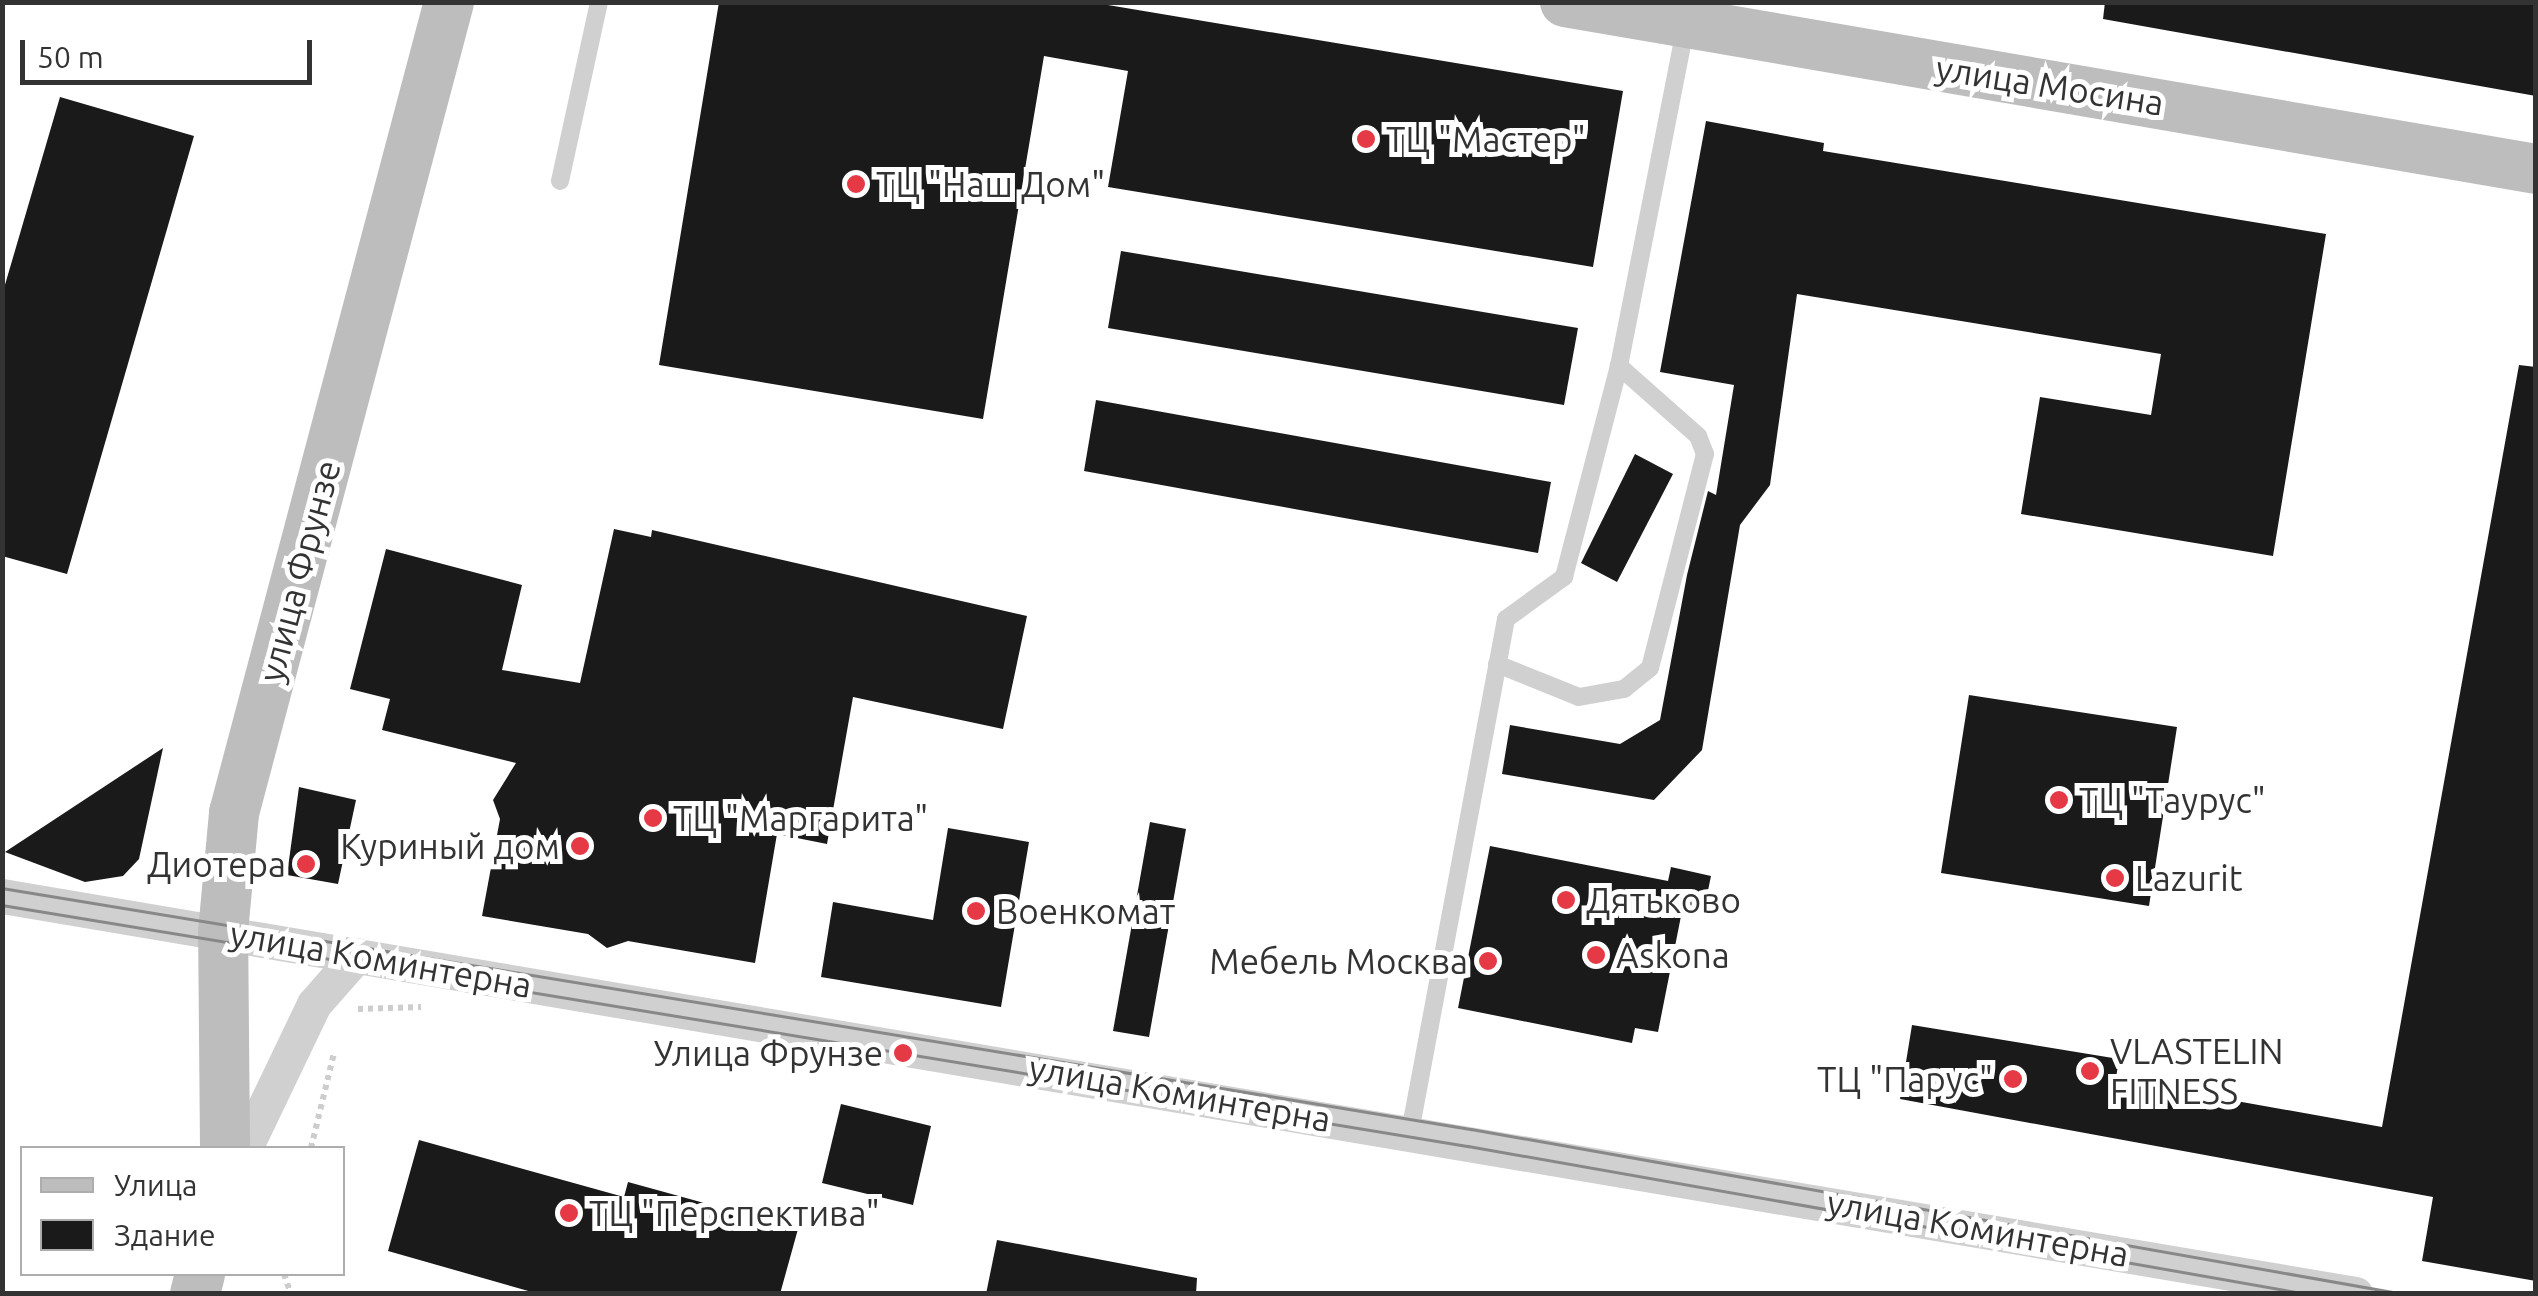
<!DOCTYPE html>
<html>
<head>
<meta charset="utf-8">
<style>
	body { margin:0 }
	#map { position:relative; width:2538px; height:1296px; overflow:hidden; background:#fff; font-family:Ubuntu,sans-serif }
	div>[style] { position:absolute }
	.building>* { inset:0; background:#1a1a1a }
	.path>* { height:6px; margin-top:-3px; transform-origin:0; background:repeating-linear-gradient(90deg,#cdcdcd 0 5px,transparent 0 10px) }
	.lane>* { height:18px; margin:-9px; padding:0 9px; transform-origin:9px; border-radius:9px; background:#d0d0d0 }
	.street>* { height:35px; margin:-17.5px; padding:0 17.5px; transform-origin:17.5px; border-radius:17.5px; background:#d0d0d0 }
	.secondary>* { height:50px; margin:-25px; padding:0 25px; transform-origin:25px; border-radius:25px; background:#bdbdbd }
	.tram>* { height:2.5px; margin:-1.25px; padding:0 1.25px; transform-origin:1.25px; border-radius:1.25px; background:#888 }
	.dots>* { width:28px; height:28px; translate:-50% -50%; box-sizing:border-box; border:5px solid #fff; border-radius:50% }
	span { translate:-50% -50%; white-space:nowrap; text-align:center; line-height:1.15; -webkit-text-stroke:10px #fff; paint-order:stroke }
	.street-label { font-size:35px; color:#333 }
	.poi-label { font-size:35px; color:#333 }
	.left { translate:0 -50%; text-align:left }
	.right { translate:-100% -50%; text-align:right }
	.frame { position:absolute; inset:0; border:5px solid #333; pointer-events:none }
	.legend { position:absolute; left:20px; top:1146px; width:325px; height:130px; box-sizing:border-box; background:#fff; border:2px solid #adadad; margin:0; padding:12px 18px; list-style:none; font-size:30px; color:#333 }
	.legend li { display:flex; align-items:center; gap:20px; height:50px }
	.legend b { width:50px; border:2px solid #adadad }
	.scale { position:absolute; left:20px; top:40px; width:292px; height:45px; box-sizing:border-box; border:5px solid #333; border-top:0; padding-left:12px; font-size:30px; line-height:35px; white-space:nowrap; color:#333; -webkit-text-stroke:8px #fff; paint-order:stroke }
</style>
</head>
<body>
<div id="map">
	<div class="building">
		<div style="clip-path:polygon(719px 2px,1090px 2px,1623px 91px,1593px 267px,1108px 187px,1128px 71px,1044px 56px,983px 419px,659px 365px)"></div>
		<div style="clip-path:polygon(2105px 2px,2536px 2px,2536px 96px,2103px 19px)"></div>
		<div style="clip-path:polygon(60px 97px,194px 136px,67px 574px,2px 556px,2px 295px)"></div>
		<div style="clip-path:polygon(1706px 121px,1824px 143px,1823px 151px,2326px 234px,2273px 556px,2021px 514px,2040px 397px,2151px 415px,2161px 354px,1797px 294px,1770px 485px,1740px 525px,1702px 750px,1654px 800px,1502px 774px,1510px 725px,1620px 744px,1660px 720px,1687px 575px,1708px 491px,1716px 495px,1734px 385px,1660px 372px)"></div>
		<div style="clip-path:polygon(1121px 251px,1578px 328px,1564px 405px,1108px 328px)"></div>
		<div style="clip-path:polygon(2519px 365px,2536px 367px,2536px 1281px,2422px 1261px,2433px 1197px,1900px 1099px,1912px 1025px,2119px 1059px,2116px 1078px,2130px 1082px,2382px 1127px)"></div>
		<div style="clip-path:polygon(1096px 400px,1551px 482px,1538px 553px,1084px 471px)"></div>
		<div style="clip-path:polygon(1635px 454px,1673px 474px,1617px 582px,1581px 563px)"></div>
		<div style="clip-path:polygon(614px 529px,651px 537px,652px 530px,1027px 616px,1003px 729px,853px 697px,827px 844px,777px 834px,755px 963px,628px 941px,607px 948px,588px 934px,482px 916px,500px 819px,493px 800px,516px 763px,382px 730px,390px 699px,350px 689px,386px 549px,522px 585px,502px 670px,580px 683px)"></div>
		<div style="clip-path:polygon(1969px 695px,2177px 727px,2149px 906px,1941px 873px)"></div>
		<div style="clip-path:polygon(163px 748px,139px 859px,123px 876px,85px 882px,5px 852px)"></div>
		<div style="clip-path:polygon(299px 787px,356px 800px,338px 884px,287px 875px)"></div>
		<div style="clip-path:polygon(1150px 822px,1186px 829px,1149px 1037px,1113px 1031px)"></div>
		<div style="clip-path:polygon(948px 828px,1029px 842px,1001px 1007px,821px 977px,833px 902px,933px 920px)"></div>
		<div style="clip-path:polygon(1490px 846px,1668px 881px,1671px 867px,1711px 876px,1704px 910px,1683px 906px,1658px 1032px,1635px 1028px,1632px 1043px,1458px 1008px)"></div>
		<div style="clip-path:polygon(841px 1104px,931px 1126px,913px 1205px,822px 1183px)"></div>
		<div style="clip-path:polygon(419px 1140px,624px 1197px,628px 1182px,798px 1229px,780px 1294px,539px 1294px,388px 1251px)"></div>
		<div style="clip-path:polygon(997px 1240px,1197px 1278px,1196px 1294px,986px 1294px)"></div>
	</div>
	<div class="path">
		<div style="left:358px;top:1009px;width:63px;rotate:-1.8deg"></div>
		<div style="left:311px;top:1148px;width:98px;rotate:-76.4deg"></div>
		<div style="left:284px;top:1274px;width:21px;rotate:71deg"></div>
	</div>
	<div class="lane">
		<div style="left:560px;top:181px;width:183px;rotate:-77.7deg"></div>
		<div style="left:1497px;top:664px;width:88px;rotate:21.9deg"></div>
		<div style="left:1579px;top:697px;width:46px;rotate:-10.1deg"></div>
		<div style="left:1624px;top:689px;width:33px;rotate:-39deg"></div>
		<div style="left:1650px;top:668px;width:221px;rotate:-75.6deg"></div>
		<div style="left:1705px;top:454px;width:19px;rotate:-111deg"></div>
		<div style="left:1698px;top:436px;width:106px;rotate:-138.5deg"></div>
		<div style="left:1410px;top:1132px;width:522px;rotate:-79.4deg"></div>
		<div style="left:1506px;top:619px;width:72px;rotate:-35.9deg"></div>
		<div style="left:1564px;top:577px;width:218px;rotate:-75.4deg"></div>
		<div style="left:1619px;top:366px;width:348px;rotate:-78.9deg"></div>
	</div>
	<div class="street">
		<div style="left:2px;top:896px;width:2387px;rotate:9.6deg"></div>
		<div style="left:245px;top:1148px;width:160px;rotate:-64.4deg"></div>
		<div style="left:314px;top:1004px;width:65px;rotate:-48.7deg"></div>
	</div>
	<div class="secondary">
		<div style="left:1565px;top:2px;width:985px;rotate:9.76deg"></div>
		<div style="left:225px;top:1148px;width:216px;rotate:-90.5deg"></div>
		<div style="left:223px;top:932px;width:120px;rotate:-84.7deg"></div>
		<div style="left:234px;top:813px;width:839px;rotate:-75.15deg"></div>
		<div style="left:195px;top:1294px;width:21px;rotate:-76deg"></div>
	</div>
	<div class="tram">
		<div style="left:2px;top:888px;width:1489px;rotate:9.32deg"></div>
		<div style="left:1471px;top:1129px;width:947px;rotate:10.03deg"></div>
		<div style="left:2px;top:905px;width:1486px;rotate:9.34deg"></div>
		<div style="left:1468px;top:1146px;width:852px;rotate:10deg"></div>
	</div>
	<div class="dots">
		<div style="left:1366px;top:139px;background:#e63946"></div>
		<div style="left:856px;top:184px;background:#e63946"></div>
		<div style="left:2059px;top:800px;background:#e63946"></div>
		<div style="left:653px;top:818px;background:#e63946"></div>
		<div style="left:580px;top:846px;background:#e63946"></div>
		<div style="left:306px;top:864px;background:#e63946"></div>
		<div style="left:2115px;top:878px;background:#e63946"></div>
		<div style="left:1566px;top:900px;background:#e63946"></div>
		<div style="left:976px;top:911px;background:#e63946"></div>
		<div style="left:1596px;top:955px;background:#e63946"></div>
		<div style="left:1488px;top:961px;background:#e63946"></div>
		<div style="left:903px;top:1053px;background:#e63946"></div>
		<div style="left:2090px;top:1071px;background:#e63946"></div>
		<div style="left:2013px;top:1079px;background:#e63946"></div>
		<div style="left:569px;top:1213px;background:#e63946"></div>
	</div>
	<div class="street-label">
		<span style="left:2050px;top:85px;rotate:9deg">улица Мосина</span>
		<span style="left:299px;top:571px;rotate:-75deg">улица Фрунзе</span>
		<span style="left:381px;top:959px;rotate:10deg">улица Коминтерна</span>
		<span style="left:1180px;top:1093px;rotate:10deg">улица Коминтерна</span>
		<span style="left:1978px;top:1228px;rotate:10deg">улица Коминтерна</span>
	</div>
	<div class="poi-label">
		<span class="left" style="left:1386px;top:139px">ТЦ "Мастер"</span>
		<span class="left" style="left:876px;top:184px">ТЦ "Наш Дом"</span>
		<span class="left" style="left:2079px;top:800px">ТЦ "Таурус"</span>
		<span class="left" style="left:673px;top:818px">ТЦ "Маргарита"</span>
		<span class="right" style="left:560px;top:846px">Куриный дом</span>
		<span class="right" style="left:286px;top:864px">Диотера</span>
		<span class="left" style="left:2135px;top:878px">Lazurit</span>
		<span class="left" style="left:1586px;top:900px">Дятьково</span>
		<span class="left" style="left:996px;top:911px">Военкомат</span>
		<span class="left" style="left:1616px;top:955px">Askona</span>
		<span class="right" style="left:1468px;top:961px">Мебель Москва</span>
		<span class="left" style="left:2110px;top:1071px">VLASTELIN<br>FITNESS</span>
		<span class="right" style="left:883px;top:1053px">Улица Фрунзе</span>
		<span class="right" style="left:1993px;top:1079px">ТЦ "Парус"</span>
		<span class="left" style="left:589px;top:1213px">ТЦ "Перспектива"</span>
	</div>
	<div class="frame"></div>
	<ul class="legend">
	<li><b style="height:12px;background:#bdbdbd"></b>Улица</li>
	<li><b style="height:28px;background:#1a1a1a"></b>Здание</li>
	</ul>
	<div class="scale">50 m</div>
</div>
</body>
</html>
